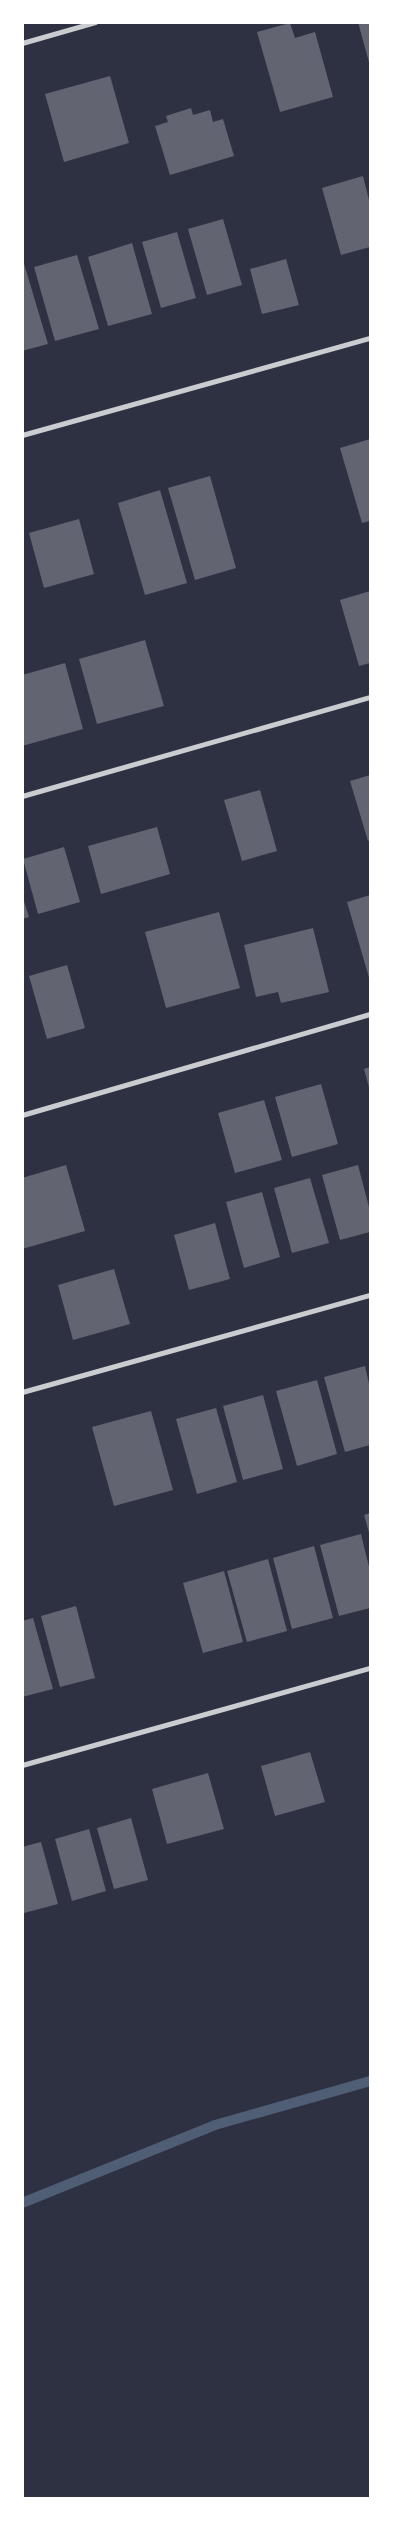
<!DOCTYPE html>
<html>
<head>
<meta charset="utf-8">
<style>
	body { margin:0 }
	#map { position:relative; width:393px; height:2521px; overflow:hidden; background:#2d3142; font-family:Lato,sans-serif }
	div>[style] { position:absolute }
	.stream>* { height:10px; margin:-5px; padding:0 5px; transform-origin:5px; border-radius:5px; background:#4f5d75 }
	.building>* { inset:0; background:#626471 }
	.minor>* { height:5px; margin:-2.5px; padding:0 2.5px; transform-origin:2.5px; border-radius:2.5px; background:#caccd0 }
	span { translate:-50% -50%; white-space:nowrap; text-align:center; line-height:1.15; -webkit-text-stroke:4.5px #fff; paint-order:stroke }
	.frame { position:absolute; inset:0; border:24px solid #fff; pointer-events:none }
</style>
</head>
<body>
<div id="map">
	<div class="stream">
		<div style="left:22px;top:2203px;width:208px;rotate:-22deg"></div>
		<div style="left:215px;top:2125px;width:161px;rotate:-15.8deg"></div>
	</div>
	<div class="building">
		<div style="clip-path:polygon(358px 22px,370px 22px,370px 66px)"></div>
		<div style="clip-path:polygon(290px 23px,295px 38px,315px 32px,333px 97px,280px 112px,257px 32px)"></div>
		<div style="clip-path:polygon(110px 76px,129px 143px,64px 162px,45px 94px)"></div>
		<div style="clip-path:polygon(191px 108px,193px 115px,210px 110px,213px 122px,223px 119px,234px 156px,170px 175px,155px 126px,168px 122px,166px 116px)"></div>
		<div style="clip-path:polygon(363px 176px,370px 204px,370px 247px,341px 255px,322px 188px)"></div>
		<div style="clip-path:polygon(223px 219px,242px 285px,207px 295px,188px 229px)"></div>
		<div style="clip-path:polygon(177px 232px,196px 298px,161px 308px,142px 242px)"></div>
		<div style="clip-path:polygon(132px 243px,152px 314px,108px 326px,88px 257px)"></div>
		<div style="clip-path:polygon(77px 255px,99px 329px,55px 341px,34px 267px)"></div>
		<div style="clip-path:polygon(22px 257px,48px 344px,22px 351px)"></div>
		<div style="clip-path:polygon(286px 259px,299px 305px,262px 314px,250px 269px)"></div>
		<div style="clip-path:polygon(370px 439px,370px 521px,362px 523px,340px 448px)"></div>
		<div style="clip-path:polygon(210px 476px,236px 568px,195px 580px,168px 488px)"></div>
		<div style="clip-path:polygon(160px 490px,187px 583px,145px 595px,118px 503px)"></div>
		<div style="clip-path:polygon(79px 519px,94px 574px,44px 588px,29px 533px)"></div>
		<div style="clip-path:polygon(370px 591px,370px 663px,359px 666px,340px 600px)"></div>
		<div style="clip-path:polygon(145px 640px,164px 706px,97px 724px,79px 659px)"></div>
		<div style="clip-path:polygon(65px 663px,83px 729px,22px 746px,22px 675px)"></div>
		<div style="clip-path:polygon(370px 775px,370px 840px,368px 841px,350px 781px)"></div>
		<div style="clip-path:polygon(260px 790px,277px 851px,242px 861px,224px 800px)"></div>
		<div style="clip-path:polygon(157px 827px,170px 874px,101px 894px,88px 846px)"></div>
		<div style="clip-path:polygon(64px 847px,80px 902px,38px 914px,23px 859px)"></div>
		<div style="clip-path:polygon(22px 895px,29px 917px,22px 919px)"></div>
		<div style="clip-path:polygon(370px 895px,370px 981px,347px 902px)"></div>
		<div style="clip-path:polygon(219px 912px,240px 988px,166px 1008px,145px 932px)"></div>
		<div style="clip-path:polygon(313px 928px,329px 992px,281px 1003px,278px 992px,256px 997px,244px 945px)"></div>
		<div style="clip-path:polygon(67px 965px,85px 1028px,47px 1039px,29px 976px)"></div>
		<div style="clip-path:polygon(370px 1067px,370px 1091px,364px 1069px)"></div>
		<div style="clip-path:polygon(321px 1084px,338px 1144px,292px 1157px,275px 1097px)"></div>
		<div style="clip-path:polygon(264px 1100px,282px 1160px,235px 1173px,218px 1113px)"></div>
		<div style="clip-path:polygon(66px 1165px,85px 1231px,22px 1249px,22px 1178px)"></div>
		<div style="clip-path:polygon(358px 1165px,370px 1211px,370px 1232px,340px 1240px,322px 1175px)"></div>
		<div style="clip-path:polygon(310px 1178px,329px 1243px,292px 1253px,274px 1188px)"></div>
		<div style="clip-path:polygon(262px 1192px,280px 1257px,244px 1268px,226px 1202px)"></div>
		<div style="clip-path:polygon(215px 1223px,230px 1279px,189px 1290px,174px 1235px)"></div>
		<div style="clip-path:polygon(114px 1269px,130px 1324px,73px 1340px,58px 1285px)"></div>
		<div style="clip-path:polygon(365px 1366px,370px 1388px,370px 1445px,345px 1452px,324px 1377px)"></div>
		<div style="clip-path:polygon(317px 1380px,337px 1454px,297px 1466px,276px 1391px)"></div>
		<div style="clip-path:polygon(263px 1395px,283px 1469px,243px 1480px,223px 1406px)"></div>
		<div style="clip-path:polygon(216px 1408px,237px 1482px,197px 1494px,176px 1419px)"></div>
		<div style="clip-path:polygon(151px 1411px,173px 1490px,114px 1506px,92px 1427px)"></div>
		<div style="clip-path:polygon(370px 1513px,370px 1536px,364px 1515px)"></div>
		<div style="clip-path:polygon(361px 1534px,370px 1571px,370px 1608px,339px 1616px,320px 1545px)"></div>
		<div style="clip-path:polygon(314px 1546px,333px 1618px,292px 1629px,273px 1558px)"></div>
		<div style="clip-path:polygon(268px 1559px,287px 1631px,247px 1642px,227px 1571px)"></div>
		<div style="clip-path:polygon(224px 1571px,243px 1642px,203px 1653px,183px 1583px)"></div>
		<div style="clip-path:polygon(76px 1606px,95px 1678px,60px 1687px,41px 1616px)"></div>
		<div style="clip-path:polygon(33px 1618px,53px 1689px,22px 1697px,22px 1621px)"></div>
		<div style="clip-path:polygon(310px 1752px,325px 1802px,275px 1816px,261px 1766px)"></div>
		<div style="clip-path:polygon(208px 1773px,224px 1829px,167px 1844px,152px 1789px)"></div>
		<div style="clip-path:polygon(131px 1818px,148px 1880px,114px 1889px,97px 1828px)"></div>
		<div style="clip-path:polygon(89px 1829px,106px 1891px,72px 1901px,55px 1839px)"></div>
		<div style="clip-path:polygon(41px 1842px,58px 1904px,24px 1913px,22px 1847px)"></div>
	</div>
	<div class="minor">
		<div style="left:22px;top:43px;width:76px;rotate:-16deg"></div>
		<div style="left:22px;top:435px;width:361px;rotate:-15.6deg"></div>
		<div style="left:22px;top:796px;width:362px;rotate:-15.9deg"></div>
		<div style="left:22px;top:1115px;width:362px;rotate:-16.2deg"></div>
		<div style="left:22px;top:1392px;width:361px;rotate:-15.6deg"></div>
		<div style="left:22px;top:1765px;width:361px;rotate:-15.6deg"></div>
	</div>
	<div class="frame"></div>
</div>
</body>
</html>
